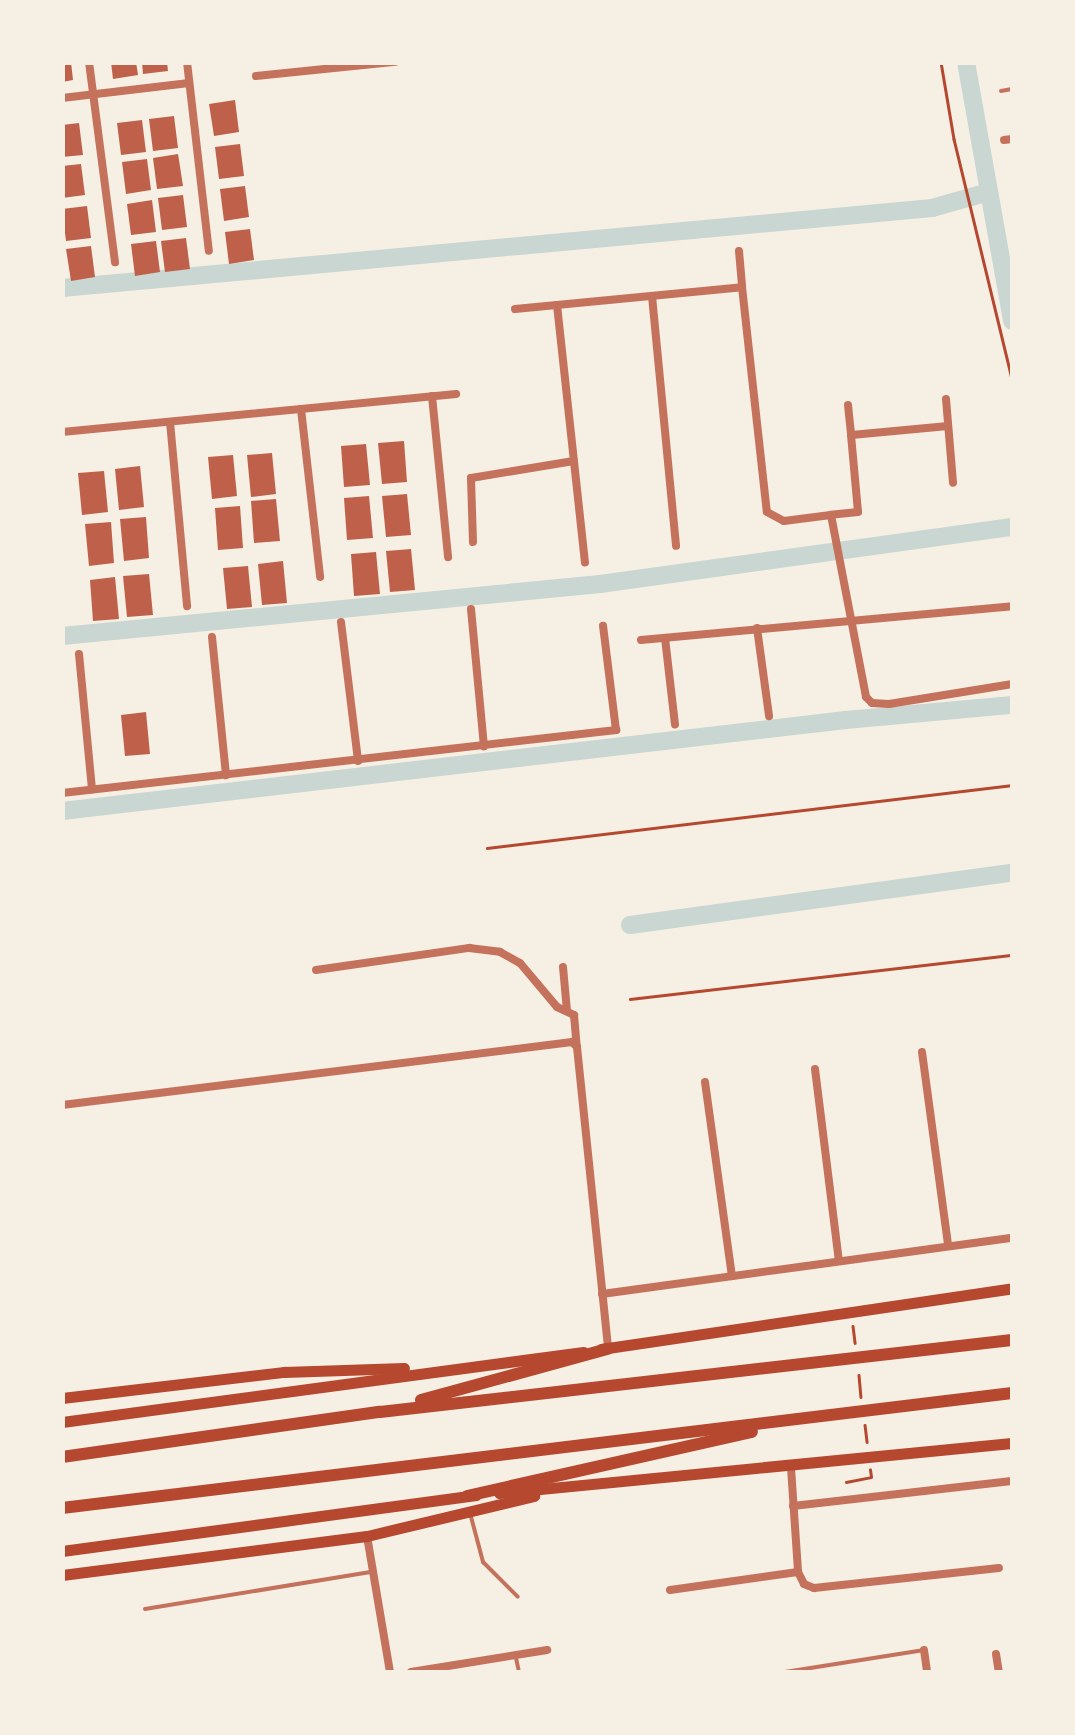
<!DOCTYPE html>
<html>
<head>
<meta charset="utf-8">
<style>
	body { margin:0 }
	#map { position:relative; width:1075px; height:1735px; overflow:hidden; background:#f6efe4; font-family:"Exo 2",sans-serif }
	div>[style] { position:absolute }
	.canal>* { height:18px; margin:-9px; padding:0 9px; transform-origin:9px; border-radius:9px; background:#c9d6d2 }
	.building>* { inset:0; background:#bf614a }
	.path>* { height:2.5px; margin:-1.25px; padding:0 1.25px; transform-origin:1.25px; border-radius:1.25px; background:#b5482f }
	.service>* { height:4px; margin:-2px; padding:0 2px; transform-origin:2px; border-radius:2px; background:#c5725c }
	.minor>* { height:8px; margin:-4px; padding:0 4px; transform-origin:4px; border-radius:4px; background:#c5725c }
	.secondary>* { height:11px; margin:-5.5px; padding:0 5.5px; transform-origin:5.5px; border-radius:5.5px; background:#b5482f }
	.trunk>* { height:12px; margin:-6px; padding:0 6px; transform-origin:6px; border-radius:6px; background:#b5482f }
	span { translate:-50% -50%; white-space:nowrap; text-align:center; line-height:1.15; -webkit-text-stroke:10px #f6efe4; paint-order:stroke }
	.frame { position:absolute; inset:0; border:65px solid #f6efe4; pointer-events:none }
</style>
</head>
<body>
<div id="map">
	<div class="canal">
		<div style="left:966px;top:62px;width:263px;rotate:79.9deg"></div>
		<div style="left:62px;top:288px;width:874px;rotate:-5.25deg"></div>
		<div style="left:932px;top:208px;width:59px;rotate:-15.7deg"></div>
		<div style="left:62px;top:636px;width:541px;rotate:-5.52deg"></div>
		<div style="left:600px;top:584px;width:416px;rotate:-7.9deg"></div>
		<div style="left:62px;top:811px;width:789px;rotate:-6.62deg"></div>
		<div style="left:846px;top:720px;width:167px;rotate:-5.2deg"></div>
		<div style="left:630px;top:925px;width:386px;rotate:-7.8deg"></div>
	</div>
	<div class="building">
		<div style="clip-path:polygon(62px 62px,71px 62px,73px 80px,62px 82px)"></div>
		<div style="clip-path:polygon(111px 62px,136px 62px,138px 75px,113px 79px)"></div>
		<div style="clip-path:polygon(142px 62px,167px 62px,168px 71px,143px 74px)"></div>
		<div style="clip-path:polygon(235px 100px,239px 132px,214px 136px,209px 104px)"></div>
		<div style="clip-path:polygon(174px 116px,178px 148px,153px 151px,149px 119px)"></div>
		<div style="clip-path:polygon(142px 120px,146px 152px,121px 155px,117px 123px)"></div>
		<div style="clip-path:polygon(79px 123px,83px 155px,62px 157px,62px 125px)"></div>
		<div style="clip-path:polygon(240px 144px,244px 176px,219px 179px,215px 147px)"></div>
		<div style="clip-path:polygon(178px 154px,183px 186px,157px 189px,153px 158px)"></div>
		<div style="clip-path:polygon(147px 159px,151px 190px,126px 194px,122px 162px)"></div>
		<div style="clip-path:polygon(81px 164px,85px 195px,62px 198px,62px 166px)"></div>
		<div style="clip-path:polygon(245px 186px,249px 217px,224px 221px,220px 189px)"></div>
		<div style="clip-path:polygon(183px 195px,187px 227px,162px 230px,158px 198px)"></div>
		<div style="clip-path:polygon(152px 200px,156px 232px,131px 235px,127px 204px)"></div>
		<div style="clip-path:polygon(87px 206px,91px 238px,66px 241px,62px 209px)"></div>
		<div style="clip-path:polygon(250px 229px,254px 260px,229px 264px,225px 232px)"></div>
		<div style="clip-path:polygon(186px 238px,190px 269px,165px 272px,161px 241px)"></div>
		<div style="clip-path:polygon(156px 241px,160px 272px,135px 276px,131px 244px)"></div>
		<div style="clip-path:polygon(91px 246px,95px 277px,71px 281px,66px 249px)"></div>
		<div style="clip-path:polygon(404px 441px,407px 482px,382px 484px,378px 443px)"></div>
		<div style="clip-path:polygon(366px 444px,370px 485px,344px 487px,341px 446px)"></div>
		<div style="clip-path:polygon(272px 453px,276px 494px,251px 497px,247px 455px)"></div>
		<div style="clip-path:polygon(233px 455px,237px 496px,212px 499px,208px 457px)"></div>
		<div style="clip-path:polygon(140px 466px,144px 507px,119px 510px,115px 469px)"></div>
		<div style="clip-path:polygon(104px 471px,108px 512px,82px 515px,78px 473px)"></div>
		<div style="clip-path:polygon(407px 494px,411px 535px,386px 537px,382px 496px)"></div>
		<div style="clip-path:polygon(369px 496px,373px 538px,347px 540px,344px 498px)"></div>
		<div style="clip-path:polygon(276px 499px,280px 541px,254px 543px,251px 501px)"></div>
		<div style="clip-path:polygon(240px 506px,243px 548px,218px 550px,215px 508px)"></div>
		<div style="clip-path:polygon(146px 517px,149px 558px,124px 561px,120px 519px)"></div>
		<div style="clip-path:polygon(111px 522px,114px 563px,89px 566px,85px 524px)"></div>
		<div style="clip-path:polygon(411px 549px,415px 590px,390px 592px,386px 551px)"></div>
		<div style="clip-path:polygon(376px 552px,380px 594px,354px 596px,351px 554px)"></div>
		<div style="clip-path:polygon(283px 561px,287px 603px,262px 605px,258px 564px)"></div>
		<div style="clip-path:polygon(248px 566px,252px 607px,227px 609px,223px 568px)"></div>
		<div style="clip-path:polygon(149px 574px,153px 615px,127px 617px,123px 576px)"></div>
		<div style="clip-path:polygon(115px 577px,119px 619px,93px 621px,90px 580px)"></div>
		<div style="clip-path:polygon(146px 712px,150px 754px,125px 756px,121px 715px)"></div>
	</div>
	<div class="path">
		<div style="left:941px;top:62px;width:78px;rotate:80.4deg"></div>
		<div style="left:954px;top:139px;width:246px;rotate:76.4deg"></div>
		<div style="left:487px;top:848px;width:529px;rotate:-6.84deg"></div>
		<div style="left:630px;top:999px;width:385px;rotate:-6.6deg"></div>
		<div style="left:853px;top:1326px;width:17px;rotate:83deg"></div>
		<div style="left:859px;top:1375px;width:22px;rotate:85deg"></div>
		<div style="left:865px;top:1425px;width:17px;rotate:83deg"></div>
		<div style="left:846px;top:1482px;width:25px;rotate:-11deg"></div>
		<div style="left:871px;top:1477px;width:7px;rotate:-98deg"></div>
	</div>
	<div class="service">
		<div style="left:1001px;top:91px;width:11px;rotate:-10deg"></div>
		<div style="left:470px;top:1513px;width:51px;rotate:75.1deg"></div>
		<div style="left:483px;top:1562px;width:49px;rotate:45deg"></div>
		<div style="left:145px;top:1609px;width:230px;rotate:-9.3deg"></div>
		<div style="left:516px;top:1658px;width:14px;rotate:78deg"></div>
		<div style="left:785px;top:1672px;width:141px;rotate:-9deg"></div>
	</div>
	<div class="minor">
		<div style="left:89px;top:62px;width:202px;rotate:82.6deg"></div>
		<div style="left:187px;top:62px;width:190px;rotate:83.4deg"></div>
		<div style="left:256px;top:76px;width:140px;rotate:-5.8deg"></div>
		<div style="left:62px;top:98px;width:128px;rotate:-6.7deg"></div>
		<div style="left:1004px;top:140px;width:8px;rotate:-7deg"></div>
		<div style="left:739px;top:251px;width:36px;rotate:85deg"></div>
		<div style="left:652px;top:296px;width:251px;rotate:84.5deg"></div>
		<div style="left:557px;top:305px;width:259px;rotate:83.8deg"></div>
		<div style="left:515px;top:309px;width:228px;rotate:-5.5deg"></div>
		<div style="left:742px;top:287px;width:226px;rotate:83.7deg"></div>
		<div style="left:767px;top:512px;width:19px;rotate:28deg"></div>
		<div style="left:784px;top:521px;width:47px;rotate:-7.3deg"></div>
		<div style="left:432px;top:396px;width:162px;rotate:84.3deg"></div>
		<div style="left:946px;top:399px;width:84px;rotate:85.2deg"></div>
		<div style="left:848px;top:405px;width:30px;rotate:84deg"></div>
		<div style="left:301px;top:409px;width:169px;rotate:83.5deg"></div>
		<div style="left:170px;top:422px;width:185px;rotate:84.7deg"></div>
		<div style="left:948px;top:426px;width:97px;rotate:174.7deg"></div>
		<div style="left:851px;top:435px;width:77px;rotate:84.8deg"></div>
		<div style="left:858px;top:512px;width:27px;rotate:174deg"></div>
		<div style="left:831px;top:515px;width:185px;rotate:79.1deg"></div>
		<div style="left:866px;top:697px;width:8px;rotate:45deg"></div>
		<div style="left:872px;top:703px;width:17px;rotate:3deg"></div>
		<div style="left:889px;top:704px;width:125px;rotate:-9.2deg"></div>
		<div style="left:62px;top:432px;width:396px;rotate:-5.5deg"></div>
		<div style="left:473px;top:542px;width:64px;rotate:-91.8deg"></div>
		<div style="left:471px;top:478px;width:104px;rotate:-9.4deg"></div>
		<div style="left:471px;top:609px;width:138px;rotate:84.6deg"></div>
		<div style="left:341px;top:622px;width:140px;rotate:83deg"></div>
		<div style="left:757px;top:628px;width:89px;rotate:82.2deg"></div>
		<div style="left:212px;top:637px;width:139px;rotate:84.2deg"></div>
		<div style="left:665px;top:638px;width:87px;rotate:83.4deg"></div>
		<div style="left:641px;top:640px;width:373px;rotate:-5.2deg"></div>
		<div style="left:79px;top:654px;width:136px;rotate:84.5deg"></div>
		<div style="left:62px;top:793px;width:558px;rotate:-6.49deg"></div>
		<div style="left:616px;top:730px;width:105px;rotate:-97.1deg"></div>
		<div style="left:563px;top:967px;width:44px;rotate:84.8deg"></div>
		<div style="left:316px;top:970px;width:155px;rotate:-8.2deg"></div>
		<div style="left:469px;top:948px;width:31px;rotate:7deg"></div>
		<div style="left:500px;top:952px;width:23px;rotate:29deg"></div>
		<div style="left:520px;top:963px;width:57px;rotate:49.9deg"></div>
		<div style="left:557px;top:1007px;width:19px;rotate:25deg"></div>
		<div style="left:574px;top:1015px;width:32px;rotate:85deg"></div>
		<div style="left:922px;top:1052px;width:195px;rotate:82.3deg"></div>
		<div style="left:815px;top:1069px;width:193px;rotate:82.9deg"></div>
		<div style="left:705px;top:1082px;width:196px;rotate:82.1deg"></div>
		<div style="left:62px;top:1105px;width:514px;rotate:-7.04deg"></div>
		<div style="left:572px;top:1042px;width:7px;rotate:45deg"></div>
		<div style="left:577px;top:1047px;width:304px;rotate:84.1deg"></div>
		<div style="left:602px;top:1294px;width:414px;rotate:-7.8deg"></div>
		<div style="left:791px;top:1468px;width:104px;rotate:86.1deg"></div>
		<div style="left:798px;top:1572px;width:13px;rotate:63deg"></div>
		<div style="left:804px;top:1584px;width:11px;rotate:22deg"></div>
		<div style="left:814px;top:1588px;width:186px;rotate:-6.2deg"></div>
		<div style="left:793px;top:1506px;width:220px;rotate:-6.5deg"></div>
		<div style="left:367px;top:1536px;width:138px;rotate:80.4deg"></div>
		<div style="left:670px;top:1590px;width:129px;rotate:-8deg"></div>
		<div style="left:924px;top:1650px;width:22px;rotate:82deg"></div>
		<div style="left:996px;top:1654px;width:18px;rotate:81deg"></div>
		<div style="left:411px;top:1672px;width:138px;rotate:-9.2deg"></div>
	</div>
	<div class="secondary">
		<div style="left:601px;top:1349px;width:416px;rotate:-8.4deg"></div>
		<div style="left:62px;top:1398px;width:224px;rotate:-6.7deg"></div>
		<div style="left:284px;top:1372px;width:120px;rotate:-1.9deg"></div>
		<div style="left:62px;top:1422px;width:526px;rotate:-7.65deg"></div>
		<div style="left:499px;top:1493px;width:515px;rotate:-5.57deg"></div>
		<div style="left:62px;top:1551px;width:418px;rotate:-7.7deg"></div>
		<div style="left:62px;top:1575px;width:307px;rotate:-7.3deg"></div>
		<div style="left:367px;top:1536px;width:172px;rotate:-13.5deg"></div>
	</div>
	<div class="trunk">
		<div style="left:421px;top:1400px;width:194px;rotate:-15.3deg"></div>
		<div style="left:62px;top:1457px;width:321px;rotate:-8.1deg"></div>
		<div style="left:380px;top:1412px;width:636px;rotate:-6.5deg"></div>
		<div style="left:467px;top:1496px;width:292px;rotate:-12.7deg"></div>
		<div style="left:62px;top:1508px;width:957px;rotate:-6.9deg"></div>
	</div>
	<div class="frame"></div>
</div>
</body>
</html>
